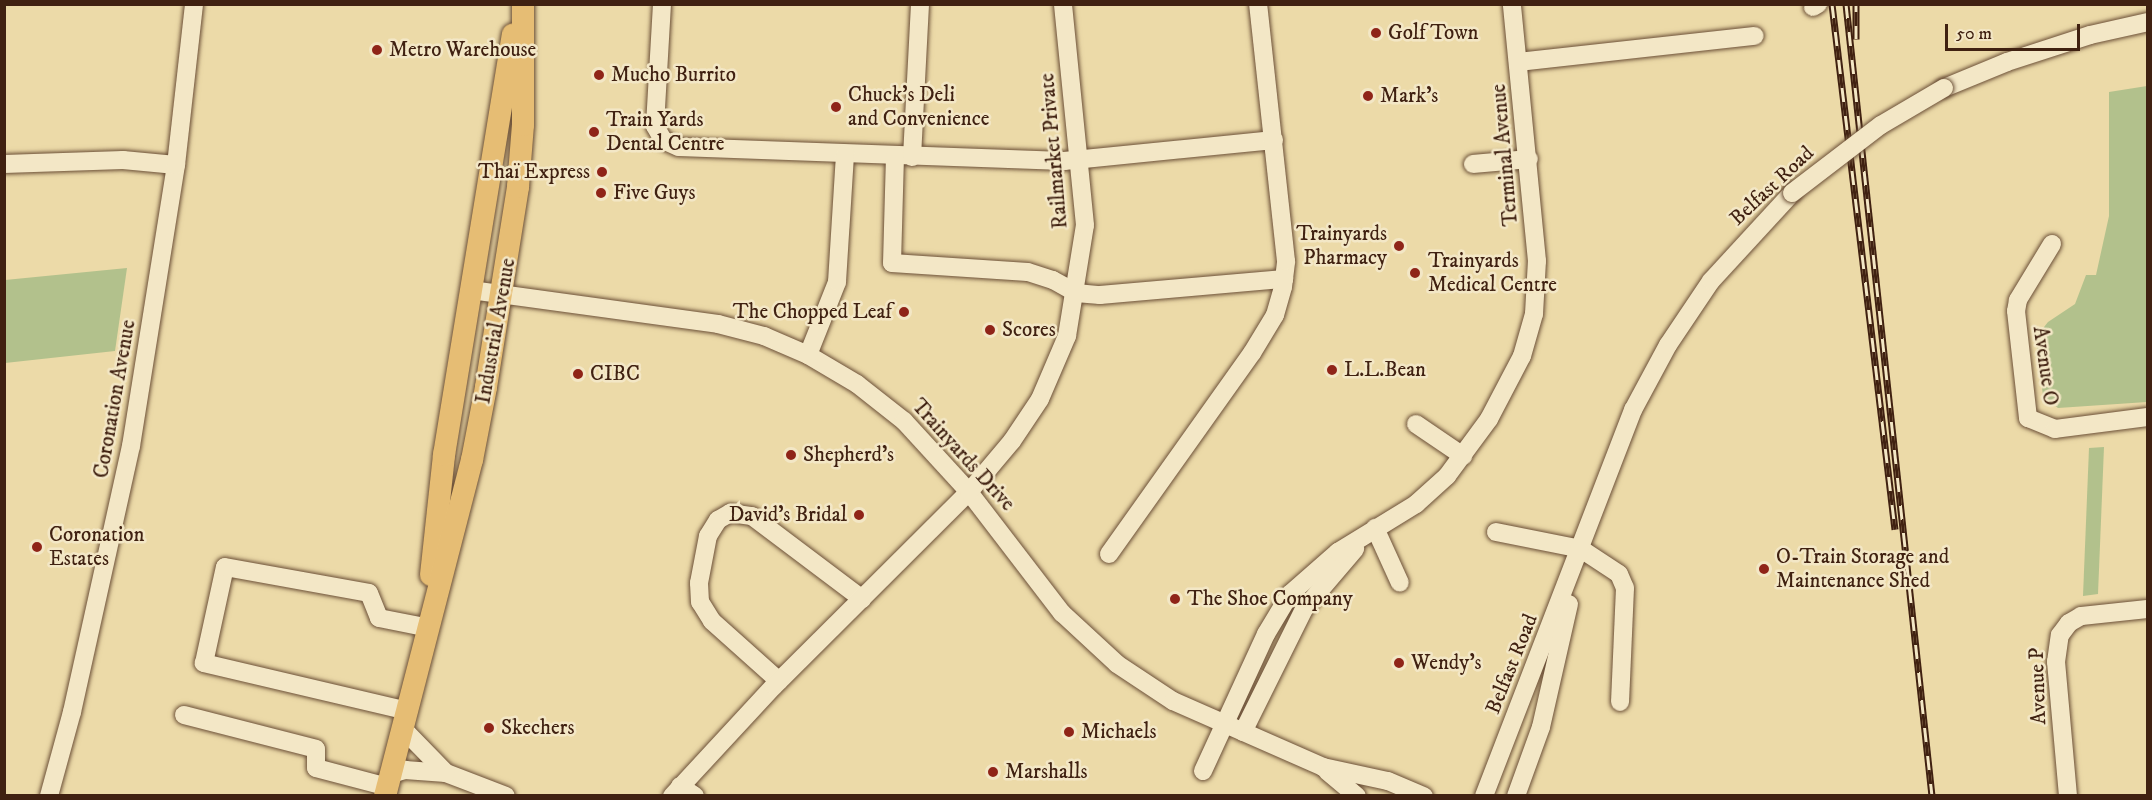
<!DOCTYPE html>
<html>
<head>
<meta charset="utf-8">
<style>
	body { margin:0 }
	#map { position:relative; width:2152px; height:800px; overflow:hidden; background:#ecdaa8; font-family:"IM FELL DW Pica",serif }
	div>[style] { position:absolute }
	.green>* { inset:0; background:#b2c18c }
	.roads { filter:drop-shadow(0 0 2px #6b4f37) drop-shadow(0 0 2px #6b4f37) }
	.minor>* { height:18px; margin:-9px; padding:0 9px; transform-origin:9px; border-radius:9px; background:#f3e7c6 }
	.major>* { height:22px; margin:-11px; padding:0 11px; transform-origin:11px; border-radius:11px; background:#e6bd74 }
	.rail>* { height:7px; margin-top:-3.5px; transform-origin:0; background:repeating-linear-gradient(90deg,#f3e7c6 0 14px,#402111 0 28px); box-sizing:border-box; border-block:2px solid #402111 }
	.bridges { filter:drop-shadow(0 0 2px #6b4f37) drop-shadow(0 0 2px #6b4f37) }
	.minor-bridge>* { height:18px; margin:-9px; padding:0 9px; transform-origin:9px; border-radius:9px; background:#f3e7c6 }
	.dots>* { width:16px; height:16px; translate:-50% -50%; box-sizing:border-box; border:3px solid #f3e7c6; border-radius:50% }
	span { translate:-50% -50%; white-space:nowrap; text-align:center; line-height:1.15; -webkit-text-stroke:5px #f3e7c6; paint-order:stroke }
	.poi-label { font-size:21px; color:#402111 }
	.left { translate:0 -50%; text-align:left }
	.right { translate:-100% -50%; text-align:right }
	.street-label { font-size:21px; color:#402111 }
	.frame { position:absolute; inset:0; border:6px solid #402111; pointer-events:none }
	.scale { position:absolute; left:1945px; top:24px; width:135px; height:27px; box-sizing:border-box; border:3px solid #402111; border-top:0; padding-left:8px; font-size:18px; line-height:21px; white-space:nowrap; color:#402111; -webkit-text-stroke:4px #f3e7c6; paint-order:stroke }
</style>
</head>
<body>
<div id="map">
	<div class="green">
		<div style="clip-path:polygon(2147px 86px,2147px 402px,2058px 408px,2043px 396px,2036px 337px,2048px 322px,2075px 304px,2086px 275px,2096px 275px,2109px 216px,2109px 92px)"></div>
		<div style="clip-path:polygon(127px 268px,115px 351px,5px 363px,5px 280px)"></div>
		<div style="clip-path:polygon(2104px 447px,2098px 594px,2083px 596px,2089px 448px)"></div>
	</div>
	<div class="roads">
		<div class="minor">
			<div style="left:662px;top:4px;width:122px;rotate:93.3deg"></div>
			<div style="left:655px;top:126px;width:16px;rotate:60deg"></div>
			<div style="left:663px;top:140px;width:17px;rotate:24deg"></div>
			<div style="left:679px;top:147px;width:385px;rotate:2.1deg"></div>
			<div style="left:1064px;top:161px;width:211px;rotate:-5.7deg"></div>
			<div style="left:1813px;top:7px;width:6px;rotate:-31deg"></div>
			<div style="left:1518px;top:62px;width:238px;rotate:-6.3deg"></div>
			<div style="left:1944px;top:88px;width:68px;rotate:-22.4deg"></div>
			<div style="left:2007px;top:62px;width:87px;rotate:-18deg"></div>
			<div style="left:2090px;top:35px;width:59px;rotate:-12.6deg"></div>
			<div style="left:895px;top:156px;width:107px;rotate:91.6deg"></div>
			<div style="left:892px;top:263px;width:136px;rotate:3.8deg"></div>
			<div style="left:1028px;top:272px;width:26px;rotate:18deg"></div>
			<div style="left:1053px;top:280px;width:26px;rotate:29deg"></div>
			<div style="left:1076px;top:293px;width:24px;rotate:5deg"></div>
			<div style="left:1100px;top:295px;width:185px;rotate:-5deg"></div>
			<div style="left:912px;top:157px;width:153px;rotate:-87deg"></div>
			<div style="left:4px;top:164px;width:119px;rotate:-1.9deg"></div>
			<div style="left:123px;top:160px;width:53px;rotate:5.4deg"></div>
			<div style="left:1473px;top:164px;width:56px;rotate:-5.1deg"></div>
			<div style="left:2052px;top:244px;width:66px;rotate:121.3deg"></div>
			<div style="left:2018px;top:300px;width:11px;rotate:100deg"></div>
			<div style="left:2016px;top:311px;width:108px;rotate:83.6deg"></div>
			<div style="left:2028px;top:418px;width:29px;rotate:22deg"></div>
			<div style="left:2055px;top:429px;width:94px;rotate:-7.4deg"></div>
			<div style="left:471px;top:290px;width:249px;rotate:7.8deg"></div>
			<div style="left:718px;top:324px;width:48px;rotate:14.6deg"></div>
			<div style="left:764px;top:336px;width:48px;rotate:23.4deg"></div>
			<div style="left:808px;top:355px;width:57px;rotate:30.6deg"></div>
			<div style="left:857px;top:384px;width:60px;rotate:38.2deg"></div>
			<div style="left:904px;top:421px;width:96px;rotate:47.5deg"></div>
			<div style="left:969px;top:492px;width:153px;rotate:52.5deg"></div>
			<div style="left:1062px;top:613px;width:75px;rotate:42.8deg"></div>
			<div style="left:1117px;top:664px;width:67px;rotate:33.5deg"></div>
			<div style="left:1173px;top:701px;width:164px;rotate:23.7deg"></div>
			<div style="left:1323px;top:767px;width:66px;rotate:12.2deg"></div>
			<div style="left:1388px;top:781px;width:39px;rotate:23deg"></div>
			<div style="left:808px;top:355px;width:79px;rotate:-68.3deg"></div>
			<div style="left:837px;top:282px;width:128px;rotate:-86.4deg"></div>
			<div style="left:1416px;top:424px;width:57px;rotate:34.2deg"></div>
			<div style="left:1375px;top:528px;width:60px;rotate:65.6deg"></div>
			<div style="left:1496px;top:532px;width:87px;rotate:11.3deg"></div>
			<div style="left:1581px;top:549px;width:45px;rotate:33.3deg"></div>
			<div style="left:1619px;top:574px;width:15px;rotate:67deg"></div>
			<div style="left:1625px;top:588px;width:114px;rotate:92.5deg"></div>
			<div style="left:1109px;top:554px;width:247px;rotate:-54.6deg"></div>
			<div style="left:1252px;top:353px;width:44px;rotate:-58.8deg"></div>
			<div style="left:1275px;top:315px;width:29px;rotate:-74deg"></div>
			<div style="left:1283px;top:287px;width:26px;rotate:-83deg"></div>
			<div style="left:1286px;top:261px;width:259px;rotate:-96.2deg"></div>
			<div style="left:779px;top:681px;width:90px;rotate:-138.2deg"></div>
			<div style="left:712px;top:621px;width:22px;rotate:-122deg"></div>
			<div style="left:700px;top:602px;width:19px;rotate:-93deg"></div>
			<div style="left:699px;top:583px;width:48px;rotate:-79.2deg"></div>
			<div style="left:708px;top:536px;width:19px;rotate:-58deg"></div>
			<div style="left:718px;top:520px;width:14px;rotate:-30deg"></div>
			<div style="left:730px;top:513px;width:22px;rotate:8deg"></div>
			<div style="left:752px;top:516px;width:138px;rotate:37deg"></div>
			<div style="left:408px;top:711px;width:210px;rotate:-166.8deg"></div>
			<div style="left:204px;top:663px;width:98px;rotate:-77.7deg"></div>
			<div style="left:225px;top:567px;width:146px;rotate:10.2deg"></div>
			<div style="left:369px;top:593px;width:27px;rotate:68deg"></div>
			<div style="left:379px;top:618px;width:47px;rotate:11.1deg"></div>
			<div style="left:184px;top:715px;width:136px;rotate:14.4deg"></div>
			<div style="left:316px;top:749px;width:19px;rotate:90deg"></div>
			<div style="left:316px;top:768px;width:74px;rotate:14.8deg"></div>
			<div style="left:1243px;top:732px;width:137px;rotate:-63.6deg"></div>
			<div style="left:1304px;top:609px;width:79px;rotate:-49.6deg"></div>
			<div style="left:1203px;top:771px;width:151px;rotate:-65.3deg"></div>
			<div style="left:1266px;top:634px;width:47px;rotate:-59deg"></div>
			<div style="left:1290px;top:594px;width:64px;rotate:-41.2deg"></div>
			<div style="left:1338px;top:552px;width:92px;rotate:-31.6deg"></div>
			<div style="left:1416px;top:504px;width:42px;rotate:-42.1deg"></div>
			<div style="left:1447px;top:476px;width:71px;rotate:-53.6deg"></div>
			<div style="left:1489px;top:419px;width:71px;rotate:-62.4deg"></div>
			<div style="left:1522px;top:356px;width:44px;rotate:-74.1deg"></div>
			<div style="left:1534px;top:314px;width:53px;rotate:-86.8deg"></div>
			<div style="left:1537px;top:261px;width:258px;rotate:-95.6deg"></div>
			<div style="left:1327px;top:771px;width:39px;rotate:40deg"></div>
			<div style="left:446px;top:773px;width:64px;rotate:21deg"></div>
			<div style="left:391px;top:774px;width:15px;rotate:-16deg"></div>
			<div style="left:405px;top:770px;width:41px;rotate:4.2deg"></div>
			<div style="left:446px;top:773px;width:62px;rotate:-134.3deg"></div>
			<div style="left:680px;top:786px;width:18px;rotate:34deg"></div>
			<div style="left:49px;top:796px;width:87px;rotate:-74.7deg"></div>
			<div style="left:72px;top:712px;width:272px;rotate:-77.5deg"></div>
			<div style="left:131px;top:446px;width:285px;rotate:-80.9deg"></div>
			<div style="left:176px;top:165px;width:162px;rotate:-83.6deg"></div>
			<div style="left:672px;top:796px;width:150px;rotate:-47.2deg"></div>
			<div style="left:774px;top:686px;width:275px;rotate:-44.9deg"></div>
			<div style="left:969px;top:492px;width:67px;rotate:-49.9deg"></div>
			<div style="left:1012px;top:441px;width:50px;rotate:-56.3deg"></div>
			<div style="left:1040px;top:399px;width:69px;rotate:-66.8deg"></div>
			<div style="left:1067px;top:336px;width:112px;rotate:-80.8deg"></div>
			<div style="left:1085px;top:225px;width:222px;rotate:-95.7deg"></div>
			<div style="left:1484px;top:796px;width:414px;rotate:-68.9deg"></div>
			<div style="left:1633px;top:410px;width:74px;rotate:-61.7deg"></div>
			<div style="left:1668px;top:345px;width:77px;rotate:-56.1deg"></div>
			<div style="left:1711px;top:281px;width:120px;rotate:-47.4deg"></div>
			<div style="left:1516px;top:796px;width:73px;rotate:-70.1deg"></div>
			<div style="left:1541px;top:727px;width:126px;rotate:-77.2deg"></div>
			<div style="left:2068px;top:796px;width:135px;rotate:-95.1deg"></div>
			<div style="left:2056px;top:662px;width:27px;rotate:-82deg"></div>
			<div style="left:2060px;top:635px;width:15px;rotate:-53deg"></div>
			<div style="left:2069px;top:623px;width:14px;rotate:-30deg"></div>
			<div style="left:2081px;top:616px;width:67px;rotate:-6deg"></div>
		</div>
		<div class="major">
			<div style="left:431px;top:575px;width:121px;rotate:-83.8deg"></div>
			<div style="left:444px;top:455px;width:426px;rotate:-80.7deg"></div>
			<div style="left:385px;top:796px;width:347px;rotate:-75.5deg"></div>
			<div style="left:472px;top:460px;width:74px;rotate:-79.1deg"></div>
			<div style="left:486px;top:387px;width:203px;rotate:-80.9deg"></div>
			<div style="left:518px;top:187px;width:62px;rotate:-85.4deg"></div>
			<div style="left:523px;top:125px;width:121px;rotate:-90deg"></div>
		</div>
	</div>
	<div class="rail">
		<div style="left:1832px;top:4px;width:529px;rotate:83.16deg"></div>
		<div style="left:1846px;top:4px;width:797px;rotate:83.8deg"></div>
		<div style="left:1856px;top:39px;width:35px;rotate:-90deg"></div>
	</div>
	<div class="bridges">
		<div class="minor-bridge">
			<div style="left:1792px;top:193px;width:112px;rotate:-37.4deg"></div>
			<div style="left:1881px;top:125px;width:73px;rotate:-30.4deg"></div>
		</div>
	</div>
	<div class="dots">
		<div style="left:1376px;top:33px;background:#8f2418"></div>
		<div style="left:377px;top:50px;background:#8f2418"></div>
		<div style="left:599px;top:75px;background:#8f2418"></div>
		<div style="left:1368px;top:96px;background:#8f2418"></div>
		<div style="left:836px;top:107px;background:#8f2418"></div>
		<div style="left:594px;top:132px;background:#8f2418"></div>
		<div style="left:602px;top:172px;background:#8f2418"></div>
		<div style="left:601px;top:193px;background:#8f2418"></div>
		<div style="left:1399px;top:246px;background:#8f2418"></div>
		<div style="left:1415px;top:273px;background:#8f2418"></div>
		<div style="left:904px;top:312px;background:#8f2418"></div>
		<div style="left:990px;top:330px;background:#8f2418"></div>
		<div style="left:1332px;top:370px;background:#8f2418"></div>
		<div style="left:578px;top:374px;background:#8f2418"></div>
		<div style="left:791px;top:455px;background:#8f2418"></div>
		<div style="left:859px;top:515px;background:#8f2418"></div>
		<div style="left:37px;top:547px;background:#8f2418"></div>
		<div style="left:1764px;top:569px;background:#8f2418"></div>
		<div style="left:1175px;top:599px;background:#8f2418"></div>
		<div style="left:1399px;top:663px;background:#8f2418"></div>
		<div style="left:489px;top:728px;background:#8f2418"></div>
		<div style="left:1069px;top:732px;background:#8f2418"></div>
		<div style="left:993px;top:772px;background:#8f2418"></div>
	</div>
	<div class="poi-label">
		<span class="left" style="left:1388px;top:33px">Golf Town</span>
		<span class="left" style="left:389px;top:50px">Metro Warehouse</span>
		<span class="left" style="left:611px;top:75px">Mucho Burrito</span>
		<span class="left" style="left:848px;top:107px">Chuck's Deli<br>and Convenience</span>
		<span class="left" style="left:1380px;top:96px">Mark's</span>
		<span class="left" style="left:606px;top:132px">Train Yards<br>Dental Centre</span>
		<span class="right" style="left:590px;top:172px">Thaï Express</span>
		<span class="left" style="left:613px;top:193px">Five Guys</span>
		<span class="right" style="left:1387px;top:246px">Trainyards<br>Pharmacy</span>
		<span class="left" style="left:1428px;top:273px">Trainyards<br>Medical Centre</span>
		<span class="right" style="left:892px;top:312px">The Chopped Leaf</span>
		<span class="left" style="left:1002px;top:330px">Scores</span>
		<span class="left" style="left:1344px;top:370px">L.L.Bean</span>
		<span class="left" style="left:590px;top:374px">CIBC</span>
		<span class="left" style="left:803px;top:455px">Shepherd's</span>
		<span class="right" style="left:847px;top:515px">David's Bridal</span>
		<span class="left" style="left:49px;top:547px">Coronation<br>Estates</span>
		<span class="left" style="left:1776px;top:569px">O-Train Storage and<br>Maintenance Shed</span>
		<span class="left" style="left:1187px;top:599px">The Shoe Company</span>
		<span class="left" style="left:1411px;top:663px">Wendy's</span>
		<span class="left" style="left:501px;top:728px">Skechers</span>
		<span class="left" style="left:1081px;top:732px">Michaels</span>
		<span class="left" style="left:1005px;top:772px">Marshalls</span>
	</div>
	<div class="street-label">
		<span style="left:1054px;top:151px;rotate:-95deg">Railmarket Private</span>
		<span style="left:1505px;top:155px;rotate:-95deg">Terminal Avenue</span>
		<span style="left:1772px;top:186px;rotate:-43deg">Belfast Road</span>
		<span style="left:496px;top:331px;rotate:-80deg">Industrial Avenue</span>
		<span style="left:2045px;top:366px;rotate:82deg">Avenue O</span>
		<span style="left:115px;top:399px;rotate:-80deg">Coronation Avenue</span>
		<span style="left:963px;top:455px;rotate:48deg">Trainyards Drive</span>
		<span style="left:1512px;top:664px;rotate:-68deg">Belfast Road</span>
		<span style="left:2038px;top:686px;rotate:-92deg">Avenue P</span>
	</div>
	<div class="frame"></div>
	<div class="scale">50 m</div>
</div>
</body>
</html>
